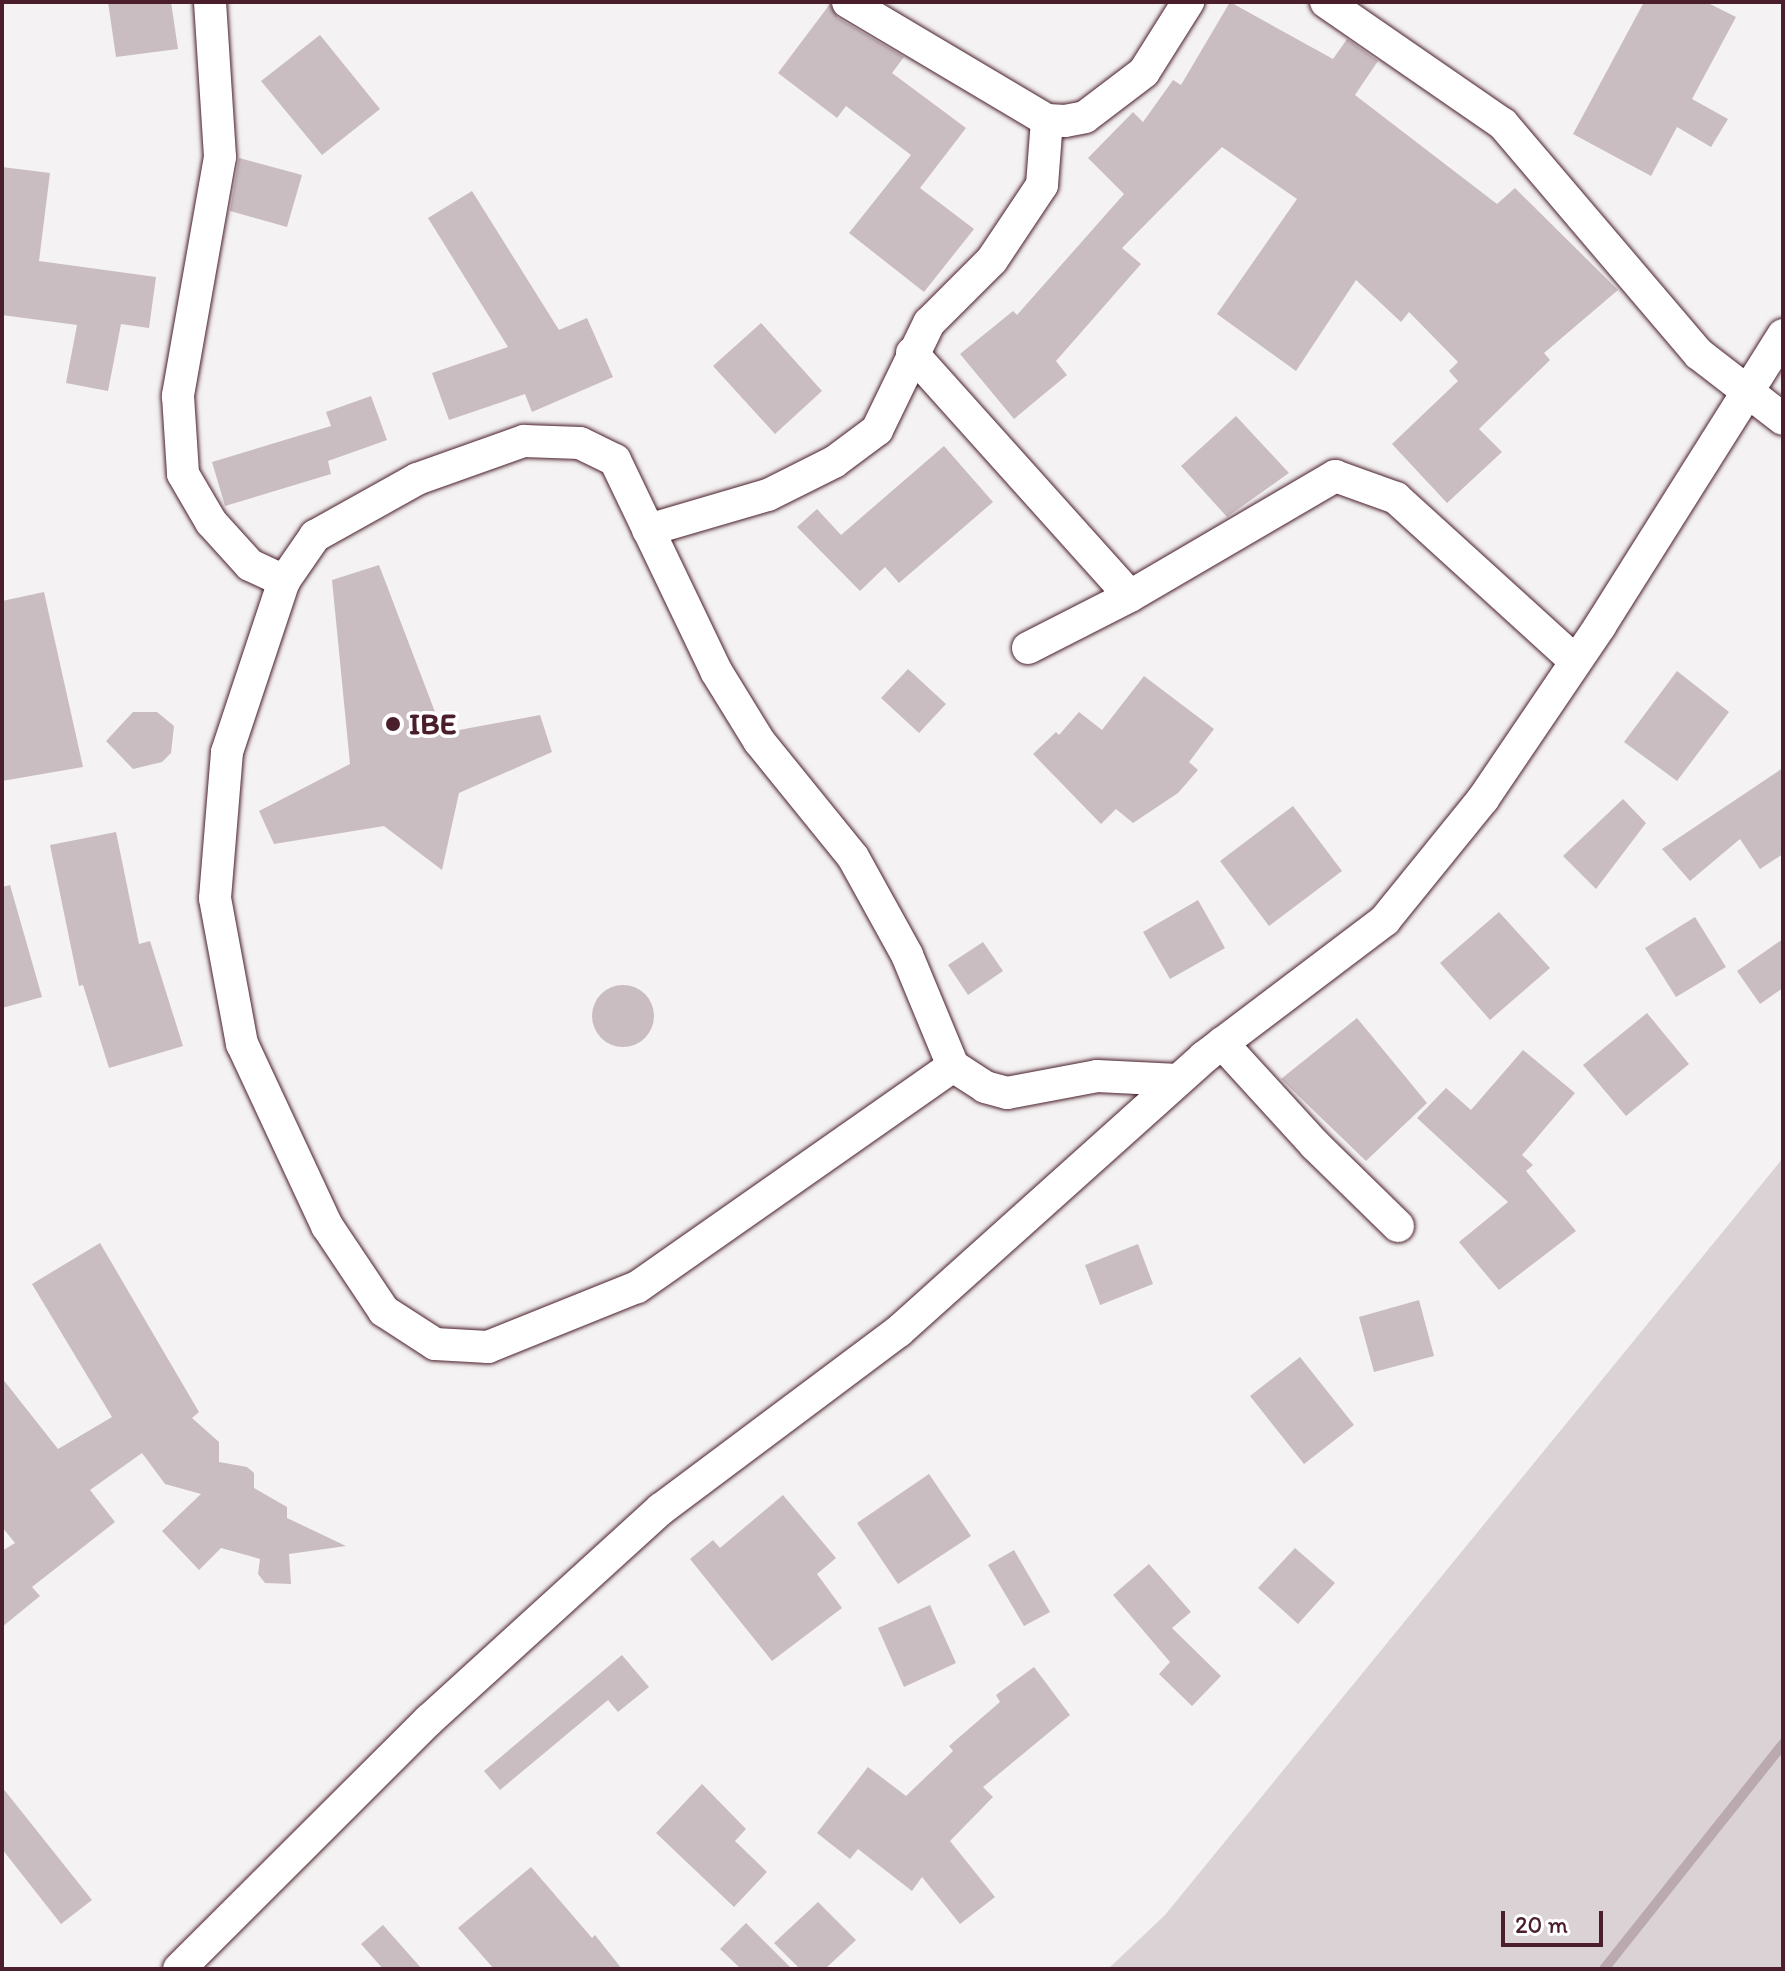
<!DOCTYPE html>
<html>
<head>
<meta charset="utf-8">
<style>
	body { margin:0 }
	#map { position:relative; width:1785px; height:1971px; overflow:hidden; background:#f4f2f2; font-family:Itim,sans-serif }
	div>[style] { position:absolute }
	.green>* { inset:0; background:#dbd2d5 }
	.stream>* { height:10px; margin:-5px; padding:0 5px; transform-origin:5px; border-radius:5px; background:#baa9ae }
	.building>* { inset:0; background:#cabdc1 }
	.round { border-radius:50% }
	.roads { filter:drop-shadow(0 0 2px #4a1f2b) drop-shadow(0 0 2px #4a1f2b) }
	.street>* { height:32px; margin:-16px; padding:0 16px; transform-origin:16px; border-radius:16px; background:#fff }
	.dots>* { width:22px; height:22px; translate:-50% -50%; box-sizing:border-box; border:4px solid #fff; border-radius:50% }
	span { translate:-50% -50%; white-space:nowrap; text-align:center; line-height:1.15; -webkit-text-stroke:7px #fff; paint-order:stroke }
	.poi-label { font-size:30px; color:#4a1f2b; font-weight:700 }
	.left { translate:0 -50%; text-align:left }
	.frame { position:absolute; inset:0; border:4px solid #4a1f2b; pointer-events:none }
	.scale { position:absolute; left:1501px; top:1911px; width:102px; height:36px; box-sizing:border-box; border:4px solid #4a1f2b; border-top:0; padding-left:10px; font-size:24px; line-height:28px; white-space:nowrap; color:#4a1f2b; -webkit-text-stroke:6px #fff; paint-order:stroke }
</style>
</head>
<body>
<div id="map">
	<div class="green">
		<div style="clip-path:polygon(1783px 1158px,1783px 1969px,1108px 1969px,1165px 1915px)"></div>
	</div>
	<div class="stream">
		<div style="left:1604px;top:1969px;width:288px;rotate:-51.5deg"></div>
	</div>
	<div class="building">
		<div style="clip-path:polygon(108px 2px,171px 2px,178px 49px,116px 57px)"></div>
		<div style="clip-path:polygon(1230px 2px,1333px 59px,1347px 39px,1378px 61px,1355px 95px,1497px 204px,1515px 188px,1618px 290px,1544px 353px,1550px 360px,1479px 429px,1502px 452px,1447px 503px,1392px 444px,1458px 381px,1449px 371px,1458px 362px,1409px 312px,1401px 322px,1356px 280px,1296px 371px,1217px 314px,1297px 199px,1222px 147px,1122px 248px,1141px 264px,1056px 361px,1067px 375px,1014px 419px,960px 354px,1013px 311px,1017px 315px,1124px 194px,1088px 158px,1133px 112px,1143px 122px,1173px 80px,1181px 85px)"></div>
		<div style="clip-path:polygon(1644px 2px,1706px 2px,1736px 17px,1692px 99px,1728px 119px,1711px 147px,1677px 127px,1651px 176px,1573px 134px)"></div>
		<div style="clip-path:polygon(830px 4px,838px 18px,904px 57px,892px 73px,966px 128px,920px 188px,974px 229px,924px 292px,849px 233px,911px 155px,846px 106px,837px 118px,778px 73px)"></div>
		<div style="clip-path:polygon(320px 35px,380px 109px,322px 155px,261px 81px)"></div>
		<div style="clip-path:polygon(239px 158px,302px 175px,287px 227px,230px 211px)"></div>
		<div style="clip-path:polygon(2px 167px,50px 173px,39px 261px,156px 277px,149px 328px,121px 324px,108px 391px,66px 383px,77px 325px,2px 315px)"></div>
		<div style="clip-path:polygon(472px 191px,559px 330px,587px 318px,613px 377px,532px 412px,525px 394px,449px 420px,432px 373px,508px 347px,428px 218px)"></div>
		<div style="clip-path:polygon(761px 323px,822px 391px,775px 434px,713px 366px)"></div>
		<div style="clip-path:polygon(371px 396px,387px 440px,328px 461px,331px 474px,225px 506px,212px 462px,331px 426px,326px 412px)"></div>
		<div style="clip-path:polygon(1236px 416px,1289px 473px,1227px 517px,1181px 466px)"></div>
		<div style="clip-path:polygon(944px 446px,993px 502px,899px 583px,885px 567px,860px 591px,797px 527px,817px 509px,841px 535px)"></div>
		<div style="clip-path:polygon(379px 565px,443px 733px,540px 715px,552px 752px,459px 793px,442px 870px,384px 826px,274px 844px,259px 811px,350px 764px,332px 580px)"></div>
		<div style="clip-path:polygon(44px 592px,83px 767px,2px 781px,2px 601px)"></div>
		<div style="clip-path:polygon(908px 669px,946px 704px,919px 733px,881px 698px)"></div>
		<div style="clip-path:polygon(1677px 671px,1729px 712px,1677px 781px,1624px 742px)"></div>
		<div style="clip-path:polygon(1144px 676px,1214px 729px,1189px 762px,1198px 770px,1178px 793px,1133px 823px,1116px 809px,1101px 824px,1033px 754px,1056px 732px,1059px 735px,1079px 712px,1102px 730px)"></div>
		<div style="clip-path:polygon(133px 712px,157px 712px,174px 726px,171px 753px,162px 762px,133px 769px,106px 741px)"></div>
		<div style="clip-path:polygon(1783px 768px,1783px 854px,1760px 869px,1740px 839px,1690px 881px,1662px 849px)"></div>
		<div style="clip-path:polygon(1623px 799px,1646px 823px,1596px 889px,1563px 856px)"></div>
		<div style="clip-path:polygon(1293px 806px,1342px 871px,1269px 926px,1220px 861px)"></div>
		<div style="clip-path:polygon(116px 832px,139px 944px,150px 941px,183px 1046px,109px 1068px,83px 985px,79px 986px,50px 845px)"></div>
		<div style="clip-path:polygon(10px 885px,42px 997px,2px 1008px,2px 887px)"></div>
		<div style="clip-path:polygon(1198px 900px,1225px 948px,1170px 979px,1143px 932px)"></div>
		<div style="clip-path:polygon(1499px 912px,1550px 968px,1490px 1020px,1440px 963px)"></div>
		<div style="clip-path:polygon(1695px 917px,1726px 967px,1676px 997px,1645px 948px)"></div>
		<div style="clip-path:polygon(1783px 939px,1783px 988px,1760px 1004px,1737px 971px)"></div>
		<div style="clip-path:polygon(983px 942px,1003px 971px,968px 995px,948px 965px)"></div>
		<div class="round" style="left:592px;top:985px;width:62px;height:62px"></div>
		<div style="clip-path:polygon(1647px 1013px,1689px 1064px,1626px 1116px,1583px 1065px)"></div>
		<div style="clip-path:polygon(1357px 1018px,1427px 1103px,1366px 1161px,1281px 1079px)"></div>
		<div style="clip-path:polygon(1523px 1050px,1575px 1093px,1522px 1155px,1533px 1165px,1526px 1171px,1576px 1231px,1499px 1290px,1459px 1242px,1508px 1202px,1417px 1118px,1446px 1088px,1471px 1110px)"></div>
		<div style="clip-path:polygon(100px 1243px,199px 1412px,192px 1418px,219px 1442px,219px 1462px,247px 1467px,254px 1473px,254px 1488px,287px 1507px,287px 1518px,346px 1546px,289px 1554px,291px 1584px,265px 1583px,258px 1574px,260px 1559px,221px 1548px,199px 1570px,162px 1531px,201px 1494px,165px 1484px,142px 1453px,90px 1490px,115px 1522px,32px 1587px,40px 1596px,2px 1627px,2px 1551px,15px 1543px,2px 1527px,2px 1378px,58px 1449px,112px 1417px,32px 1284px)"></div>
		<div style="clip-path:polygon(1138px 1244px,1153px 1284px,1100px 1305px,1085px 1265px)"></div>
		<div style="clip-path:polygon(1419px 1300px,1434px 1356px,1374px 1372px,1359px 1317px)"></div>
		<div style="clip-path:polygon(1300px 1357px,1354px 1425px,1304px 1464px,1250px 1396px)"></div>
		<div style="clip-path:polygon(929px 1474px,971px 1536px,898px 1584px,857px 1523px)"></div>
		<div style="clip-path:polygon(783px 1495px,836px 1558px,817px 1574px,842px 1608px,772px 1661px,690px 1559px,713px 1540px,720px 1548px)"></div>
		<div style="clip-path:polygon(1295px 1548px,1335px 1583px,1298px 1624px,1258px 1588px)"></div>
		<div style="clip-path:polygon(1014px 1550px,1050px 1612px,1024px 1626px,988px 1565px)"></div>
		<div style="clip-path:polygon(1149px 1564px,1191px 1612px,1172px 1628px,1221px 1676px,1192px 1706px,1159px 1674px,1170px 1662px,1113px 1595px)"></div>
		<div style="clip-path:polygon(930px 1605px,956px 1663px,904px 1687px,878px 1628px)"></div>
		<div style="clip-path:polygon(622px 1655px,649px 1687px,618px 1712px,608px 1700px,500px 1790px,484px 1771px)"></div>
		<div style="clip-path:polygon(1034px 1667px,1070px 1715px,983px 1787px,993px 1797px,950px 1841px,995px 1897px,960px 1924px,922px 1877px,912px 1891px,858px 1849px,850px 1859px,817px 1833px,868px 1767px,906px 1796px,953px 1751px,949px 1746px,1000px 1702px,996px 1695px)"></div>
		<div style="clip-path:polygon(702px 1784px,746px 1829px,735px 1841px,767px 1872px,734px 1907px,656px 1833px)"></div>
		<div style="clip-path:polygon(2px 1787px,92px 1900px,61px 1924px,2px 1849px)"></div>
		<div style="clip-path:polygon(531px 1867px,592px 1938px,595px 1935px,622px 1969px,494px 1969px,458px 1928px)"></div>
		<div style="clip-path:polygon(818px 1902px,856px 1940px,825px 1969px,800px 1969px,774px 1943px)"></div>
		<div style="clip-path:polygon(746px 1923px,792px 1969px,741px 1969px,720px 1949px)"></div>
		<div style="clip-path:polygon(383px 1925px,422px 1969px,383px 1969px,361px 1944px)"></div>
	</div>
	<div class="roads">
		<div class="street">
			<div style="left:210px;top:2px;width:155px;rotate:86.3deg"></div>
			<div style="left:220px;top:157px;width:243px;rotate:100deg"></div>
			<div style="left:178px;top:396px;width:78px;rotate:86.3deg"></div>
			<div style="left:183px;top:474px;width:56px;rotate:59.7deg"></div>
			<div style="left:211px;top:522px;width:58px;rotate:47.8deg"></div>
			<div style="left:250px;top:565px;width:38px;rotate:25deg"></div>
			<div style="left:848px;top:2px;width:231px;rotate:30.7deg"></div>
			<div style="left:1047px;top:120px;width:18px;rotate:3deg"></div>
			<div style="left:1065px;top:121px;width:20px;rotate:-11deg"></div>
			<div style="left:1085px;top:117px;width:74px;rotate:-37.3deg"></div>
			<div style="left:1144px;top:72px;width:83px;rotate:-57.8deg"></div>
			<div style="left:1326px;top:2px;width:215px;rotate:34.6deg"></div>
			<div style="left:1503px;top:124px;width:302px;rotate:49.6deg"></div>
			<div style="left:1699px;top:354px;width:106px;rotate:37.7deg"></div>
			<div style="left:912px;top:353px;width:326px;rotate:48.1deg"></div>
			<div style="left:648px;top:530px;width:125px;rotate:-16.3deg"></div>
			<div style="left:768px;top:495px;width:74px;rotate:-26.6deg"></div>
			<div style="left:834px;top:462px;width:54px;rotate:-36.7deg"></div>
			<div style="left:877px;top:430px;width:119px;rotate:-64.1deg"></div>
			<div style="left:929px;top:323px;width:89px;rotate:-45deg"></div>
			<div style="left:992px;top:260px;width:90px;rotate:-56.3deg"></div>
			<div style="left:1042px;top:185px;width:65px;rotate:-85.6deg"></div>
			<div style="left:1028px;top:648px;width:114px;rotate:-27deg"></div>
			<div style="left:1130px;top:596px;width:238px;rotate:-30.3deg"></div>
			<div style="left:1335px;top:476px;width:65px;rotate:19.8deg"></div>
			<div style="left:1396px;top:498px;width:242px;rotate:42.3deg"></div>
			<div style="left:1222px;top:1043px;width:138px;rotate:47.6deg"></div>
			<div style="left:1315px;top:1145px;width:116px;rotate:44.3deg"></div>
			<div style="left:953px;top:1066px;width:386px;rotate:145deg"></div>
			<div style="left:637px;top:1287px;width:161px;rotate:158.1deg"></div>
			<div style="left:488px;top:1347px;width:53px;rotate:-176.8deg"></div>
			<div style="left:435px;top:1344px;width:61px;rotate:-147.1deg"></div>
			<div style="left:384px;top:1311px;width:102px;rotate:-123.8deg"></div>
			<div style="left:327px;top:1226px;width:201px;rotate:-115deg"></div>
			<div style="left:242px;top:1044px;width:148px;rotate:-100.5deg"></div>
			<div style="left:215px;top:898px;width:146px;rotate:-85.3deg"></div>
			<div style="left:227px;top:752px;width:180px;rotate:-71.6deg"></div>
			<div style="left:284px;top:581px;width:55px;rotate:-55.4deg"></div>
			<div style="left:315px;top:536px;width:117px;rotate:-29.2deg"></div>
			<div style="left:417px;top:479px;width:114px;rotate:-19.6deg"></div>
			<div style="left:524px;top:441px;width:56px;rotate:2deg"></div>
			<div style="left:580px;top:443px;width:39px;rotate:26deg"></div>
			<div style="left:615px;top:460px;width:234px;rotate:64.4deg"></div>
			<div style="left:716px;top:671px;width:82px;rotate:58.4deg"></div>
			<div style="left:759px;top:741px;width:149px;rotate:51deg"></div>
			<div style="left:853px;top:857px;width:112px;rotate:61.1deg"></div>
			<div style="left:907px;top:955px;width:120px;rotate:67.5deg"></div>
			<div style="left:953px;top:1066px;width:38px;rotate:33deg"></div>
			<div style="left:985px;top:1087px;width:23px;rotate:15deg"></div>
			<div style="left:1007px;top:1093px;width:92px;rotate:-10.7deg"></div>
			<div style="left:1097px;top:1076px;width:81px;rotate:2.8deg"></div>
			<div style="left:179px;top:1969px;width:353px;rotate:-44.9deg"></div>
			<div style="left:429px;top:1720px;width:314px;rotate:-42.3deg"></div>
			<div style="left:661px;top:1509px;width:297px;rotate:-36.8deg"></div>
			<div style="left:899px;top:1331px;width:410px;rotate:-41.9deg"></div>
			<div style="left:1204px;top:1057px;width:227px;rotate:-37.1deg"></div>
			<div style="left:1385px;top:920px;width:156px;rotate:-51deg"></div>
			<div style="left:1483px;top:799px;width:209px;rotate:-55.9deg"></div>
			<div style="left:1600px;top:626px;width:344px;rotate:-57.8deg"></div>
		</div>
	</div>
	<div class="dots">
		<div style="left:393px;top:724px;background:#4a1f2b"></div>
	</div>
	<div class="poi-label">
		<span class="left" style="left:409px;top:724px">IBE</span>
	</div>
	<div class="frame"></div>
	<div class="scale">20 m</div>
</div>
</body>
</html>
